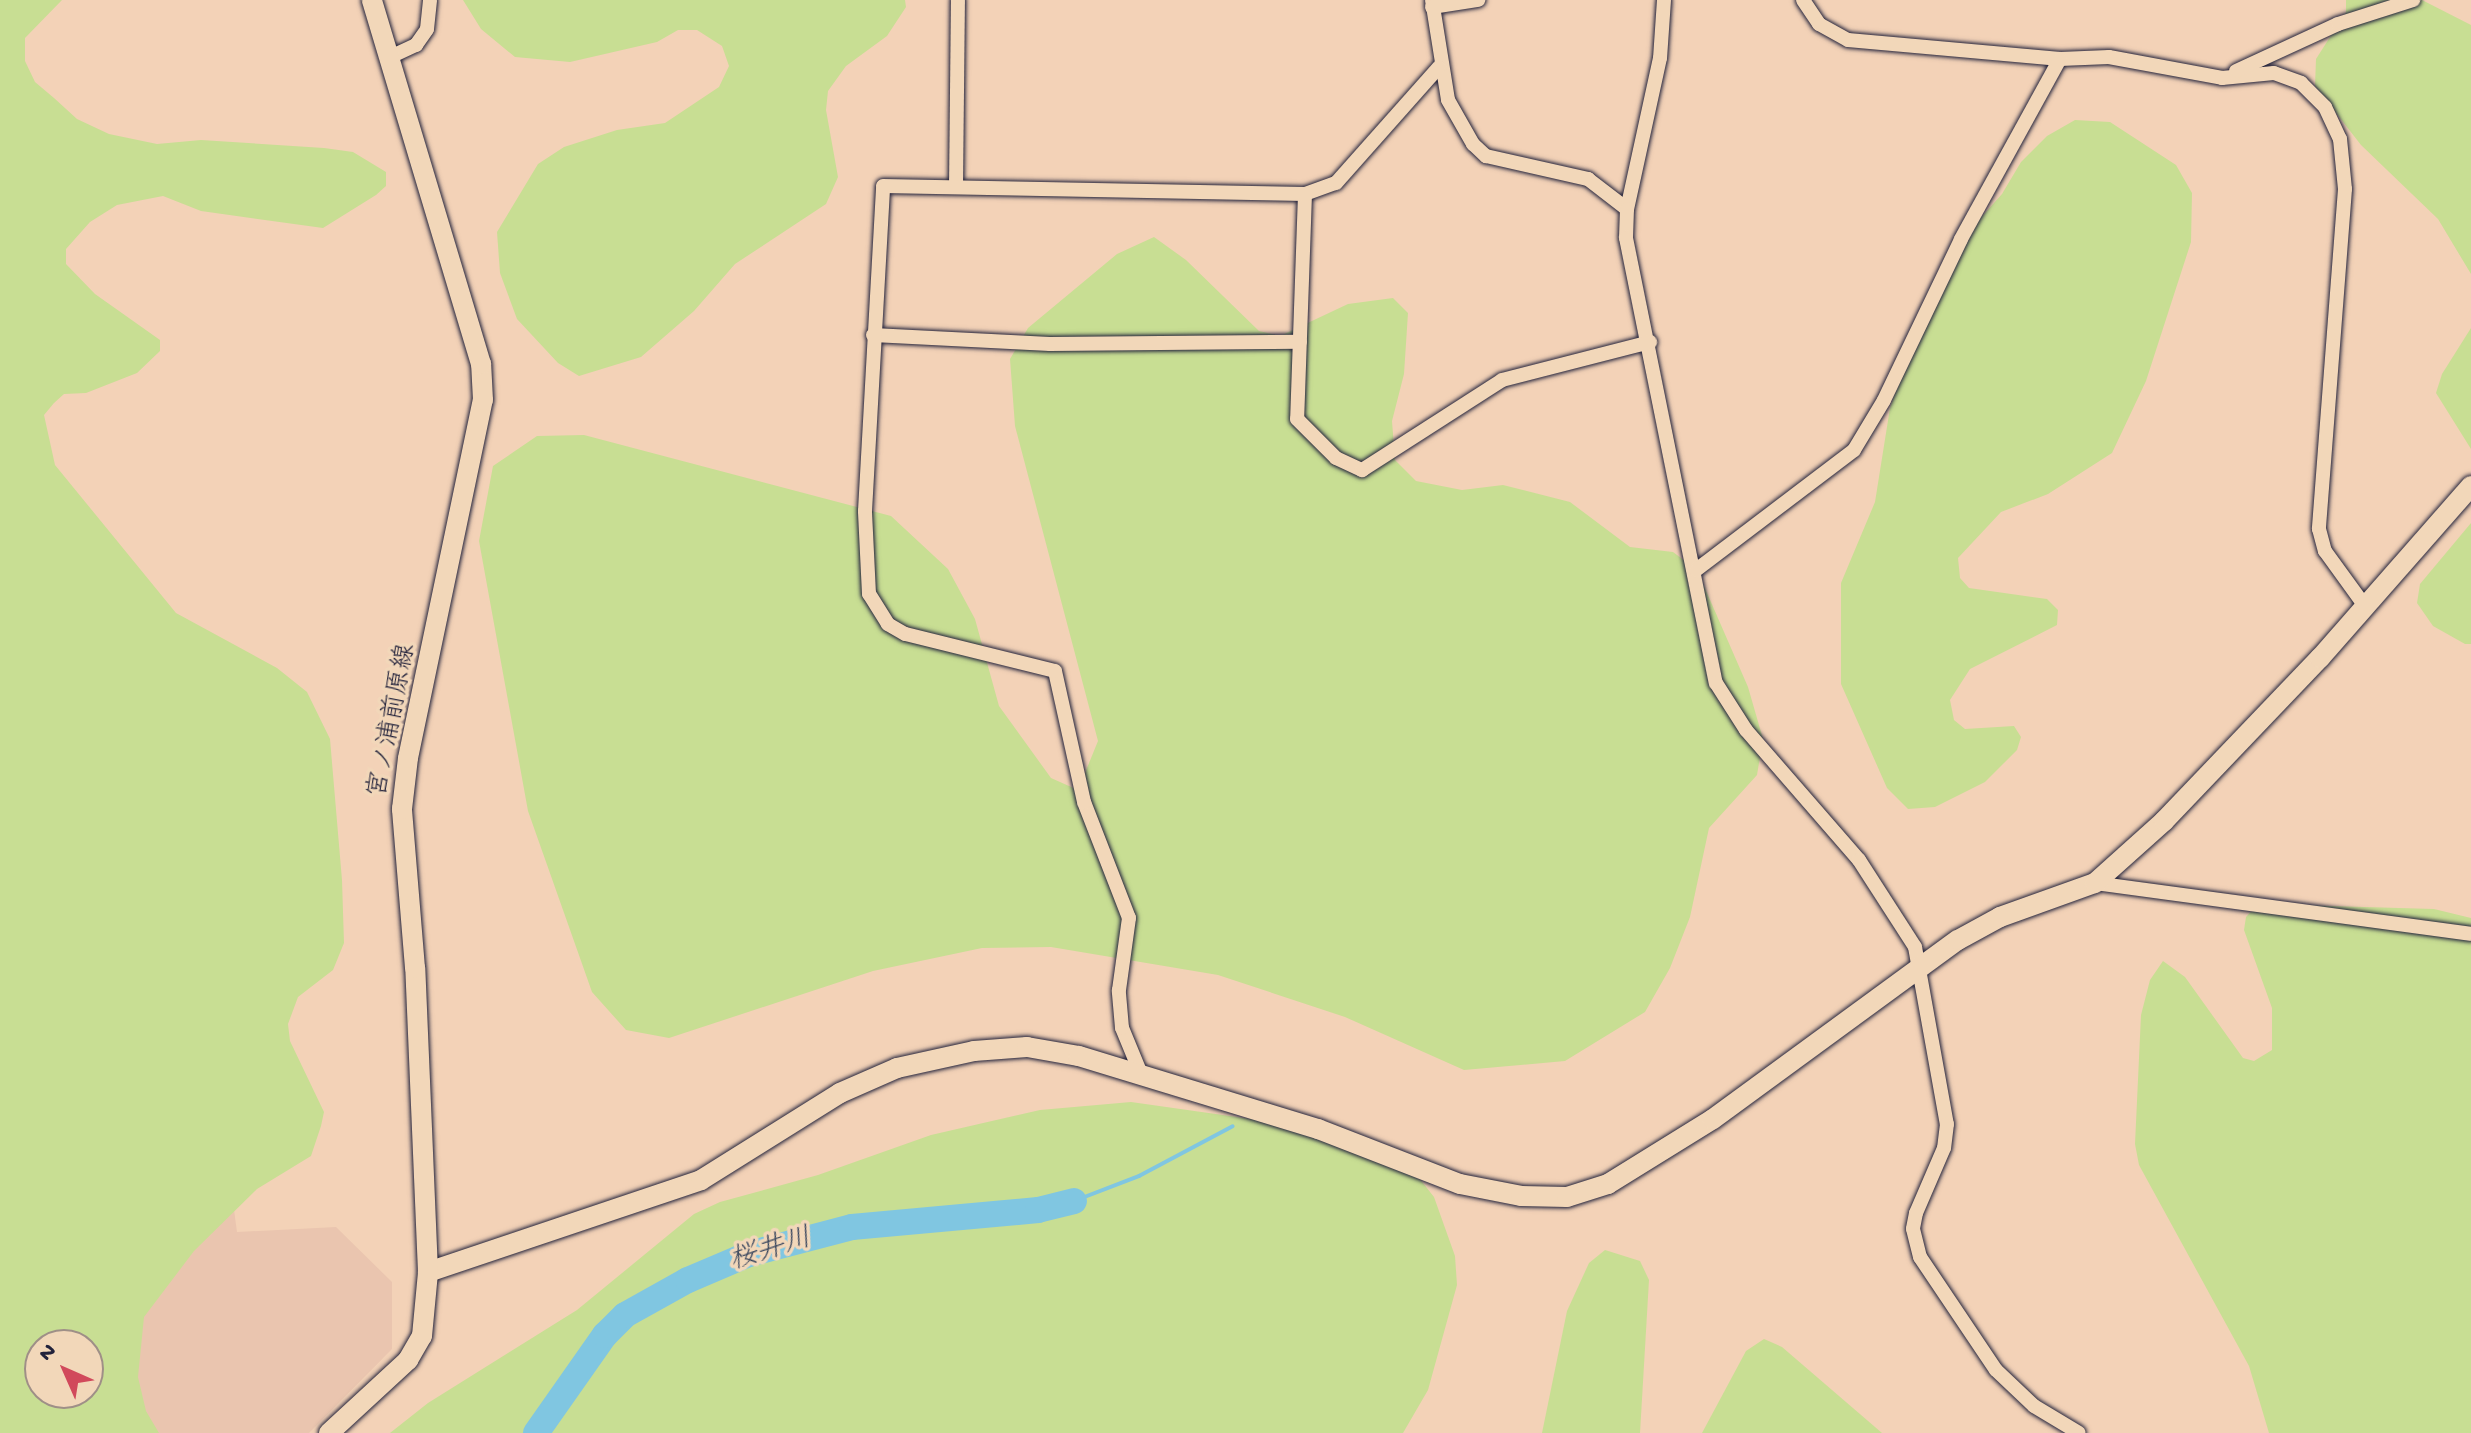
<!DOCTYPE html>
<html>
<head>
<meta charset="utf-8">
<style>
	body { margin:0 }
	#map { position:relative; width:2471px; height:1433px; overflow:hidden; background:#f3d2b7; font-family:"Gochi Hand","Klee One",sans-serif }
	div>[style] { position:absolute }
	.built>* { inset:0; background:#eac5af }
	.green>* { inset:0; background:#c8de93 }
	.stream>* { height:4px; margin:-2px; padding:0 2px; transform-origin:2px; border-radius:2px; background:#80c6e1 }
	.river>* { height:26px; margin:-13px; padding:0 13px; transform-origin:13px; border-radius:13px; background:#80c6e1 }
	.roads { filter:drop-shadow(0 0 2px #22223b) drop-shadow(0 0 2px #22223b) }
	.street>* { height:14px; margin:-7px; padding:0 7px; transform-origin:7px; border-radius:7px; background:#f2d7b9 }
	.secondary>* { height:20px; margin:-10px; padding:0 10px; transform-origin:10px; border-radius:10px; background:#f2d7b9 }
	span { translate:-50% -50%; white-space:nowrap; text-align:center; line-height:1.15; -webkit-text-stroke:7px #f2d7b9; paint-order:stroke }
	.street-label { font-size:26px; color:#22223b }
	.water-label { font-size:28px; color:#35435c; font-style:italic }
	.north { position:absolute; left:24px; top:1329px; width:80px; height:80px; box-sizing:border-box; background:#f2d7b9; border:2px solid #9f8f87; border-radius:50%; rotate:315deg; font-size:22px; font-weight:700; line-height:32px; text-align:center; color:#22223b }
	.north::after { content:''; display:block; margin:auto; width:28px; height:36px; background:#d1495b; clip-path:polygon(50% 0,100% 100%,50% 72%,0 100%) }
</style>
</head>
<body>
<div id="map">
	<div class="built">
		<div style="clip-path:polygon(evenodd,0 861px,228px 1165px,237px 1232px,336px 1227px,392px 1282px,392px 1349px,309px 1433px,0 1433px,0 861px,40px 1345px,88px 1345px,88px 1393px,40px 1393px,40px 1345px)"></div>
	</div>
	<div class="green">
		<div style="clip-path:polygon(evenodd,0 0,62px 0,25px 38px,25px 61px,35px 82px,54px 98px,77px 119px,109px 134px,157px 144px,201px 140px,324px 148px,353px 152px,386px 172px,386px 186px,376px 195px,323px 228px,201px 211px,163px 196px,117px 205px,90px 222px,66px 249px,66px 264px,95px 294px,160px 340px,160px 351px,137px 373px,86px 393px,64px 394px,54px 403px,44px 415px,55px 465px,176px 613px,277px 668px,307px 692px,330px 739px,342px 880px,344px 943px,333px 970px,298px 997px,288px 1024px,290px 1041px,324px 1112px,321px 1126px,311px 1156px,257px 1189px,194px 1251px,144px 1317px,138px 1377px,146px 1411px,159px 1433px,0 1433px,0 0,40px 1345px,88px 1345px,88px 1393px,40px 1393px,40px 1345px)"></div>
		<div style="clip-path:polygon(463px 0,905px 0,906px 7px,887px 36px,846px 66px,828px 91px,826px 110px,838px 177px,826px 204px,735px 264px,694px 311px,641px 357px,579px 376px,558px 363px,517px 319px,500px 273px,497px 232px,538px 164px,564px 147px,617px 130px,665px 123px,719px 87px,729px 66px,722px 46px,697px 30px,678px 30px,657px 42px,570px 62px,515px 57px,481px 29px)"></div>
		<div style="clip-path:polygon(2346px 0,2422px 0,2471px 25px,2471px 274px,2438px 219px,2361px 145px,2315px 86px,2316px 59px,2346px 12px)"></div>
		<div style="clip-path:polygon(2075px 120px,2110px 122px,2176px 165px,2192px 193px,2191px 242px,2146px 381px,2112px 453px,2048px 494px,2001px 512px,1958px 558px,1960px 578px,1969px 588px,2047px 599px,2058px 610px,2057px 625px,1970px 669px,1950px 700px,1954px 720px,1965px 729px,2014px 726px,2021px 737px,2017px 750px,1985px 782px,1935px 807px,1908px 809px,1887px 788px,1841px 684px,1841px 583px,1875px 502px,1890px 408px,1929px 290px,1961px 240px,2002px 194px,2021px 162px,2047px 136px)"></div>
		<div style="clip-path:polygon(1154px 237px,1186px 260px,1259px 331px,1280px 336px,1348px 304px,1393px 298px,1408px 313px,1404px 374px,1392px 421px,1395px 460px,1416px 481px,1462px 490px,1503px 485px,1570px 502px,1630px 547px,1673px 552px,1697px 570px,1748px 687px,1763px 739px,1757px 775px,1709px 828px,1690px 917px,1670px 968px,1645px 1012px,1565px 1061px,1464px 1070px,1345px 1017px,1218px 975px,1051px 947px,982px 948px,873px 971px,669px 1038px,626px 1030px,592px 992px,528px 811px,479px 541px,493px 466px,537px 436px,584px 435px,891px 516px,948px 569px,975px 619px,999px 706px,1051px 778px,1078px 790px,1098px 741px,1015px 426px,1010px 359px,1028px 328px,1117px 254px)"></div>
		<div style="clip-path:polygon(2471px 328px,2471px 449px,2436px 393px,2442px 374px)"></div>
		<div style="clip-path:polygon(2471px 523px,2471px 644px,2465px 644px,2433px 626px,2417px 603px,2420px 584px)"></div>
		<div style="clip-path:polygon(2258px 904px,2434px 909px,2471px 918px,2471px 1433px,2269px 1433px,2249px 1366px,2139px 1165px,2135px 1144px,2141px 1015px,2150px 980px,2163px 961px,2185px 977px,2243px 1058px,2254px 1061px,2272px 1050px,2272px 1008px,2244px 930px,2246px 917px)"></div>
		<div style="clip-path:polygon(1131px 1102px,1307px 1127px,1419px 1178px,1434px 1197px,1455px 1256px,1457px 1285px,1428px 1390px,1403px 1433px,390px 1433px,428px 1403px,577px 1310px,694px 1214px,720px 1202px,818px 1175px,931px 1135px,1040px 1110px)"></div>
		<div style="clip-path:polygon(1605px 1250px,1640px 1261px,1649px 1280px,1640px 1433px,1542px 1433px,1567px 1311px,1589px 1263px)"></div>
		<div style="clip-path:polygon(1764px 1339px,1782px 1347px,1882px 1433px,1702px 1433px,1746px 1351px)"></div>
	</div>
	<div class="stream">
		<div style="left:1074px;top:1201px;width:70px;rotate:-21deg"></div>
		<div style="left:1139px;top:1176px;width:106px;rotate:-28deg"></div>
	</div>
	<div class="river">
		<div style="left:536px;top:1433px;width:120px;rotate:-54.9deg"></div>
		<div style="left:605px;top:1335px;width:28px;rotate:-45deg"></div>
		<div style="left:625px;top:1315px;width:72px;rotate:-29.1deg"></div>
		<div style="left:688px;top:1280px;width:66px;rotate:-23.1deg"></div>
		<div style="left:749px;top:1254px;width:106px;rotate:-14.7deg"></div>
		<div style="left:852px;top:1227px;width:187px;rotate:-5.2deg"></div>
		<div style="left:1038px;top:1210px;width:37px;rotate:-14deg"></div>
	</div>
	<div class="roads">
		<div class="street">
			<div style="left:1432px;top:0;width:101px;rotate:80.9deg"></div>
			<div style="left:1448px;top:100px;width:51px;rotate:60.4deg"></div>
			<div style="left:1473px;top:144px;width:18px;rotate:43deg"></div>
			<div style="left:1486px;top:156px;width:105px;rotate:12.7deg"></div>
			<div style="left:1588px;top:179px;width:49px;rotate:37.6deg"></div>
			<div style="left:1664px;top:0;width:58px;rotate:93.9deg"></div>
			<div style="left:1660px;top:58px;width:155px;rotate:102.3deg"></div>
			<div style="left:1627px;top:209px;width:29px;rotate:92deg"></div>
			<div style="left:1626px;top:238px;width:454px;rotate:78.6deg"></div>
			<div style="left:1716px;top:683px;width:56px;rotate:57.4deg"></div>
			<div style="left:1746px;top:730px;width:172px;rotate:49deg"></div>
			<div style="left:1859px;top:860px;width:103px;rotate:57.2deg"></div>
			<div style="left:1915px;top:947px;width:180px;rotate:79.8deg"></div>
			<div style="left:1947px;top:1124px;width:24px;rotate:97deg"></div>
			<div style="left:1944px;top:1148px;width:71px;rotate:113.3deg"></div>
			<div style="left:1916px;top:1213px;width:16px;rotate:101deg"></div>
			<div style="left:1913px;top:1229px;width:29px;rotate:76deg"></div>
			<div style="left:1920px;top:1257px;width:136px;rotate:56.1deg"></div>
			<div style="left:1996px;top:1370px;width:52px;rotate:43.5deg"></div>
			<div style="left:2034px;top:1406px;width:52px;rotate:31deg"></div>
			<div style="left:1803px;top:0;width:29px;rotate:56deg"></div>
			<div style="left:1819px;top:24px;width:33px;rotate:29deg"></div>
			<div style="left:1848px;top:40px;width:213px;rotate:5.1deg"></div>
			<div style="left:2060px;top:59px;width:49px;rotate:-2.3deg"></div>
			<div style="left:2109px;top:57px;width:115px;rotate:10.5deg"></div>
			<div style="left:2222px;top:78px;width:52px;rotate:-5.5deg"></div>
			<div style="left:2274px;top:73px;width:29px;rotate:20deg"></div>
			<div style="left:2301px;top:83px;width:34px;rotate:45deg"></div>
			<div style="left:2325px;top:107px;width:35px;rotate:65deg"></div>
			<div style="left:2340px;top:139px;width:50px;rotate:84.3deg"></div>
			<div style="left:2345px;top:189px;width:341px;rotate:94.4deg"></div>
			<div style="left:2319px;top:529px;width:23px;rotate:75deg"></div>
			<div style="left:2325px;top:551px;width:68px;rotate:54deg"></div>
			<div style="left:1432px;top:7px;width:47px;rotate:-8.7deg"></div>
			<div style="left:390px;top:57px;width:29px;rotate:-25deg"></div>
			<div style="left:416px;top:45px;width:19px;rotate:-55deg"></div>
			<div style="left:427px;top:29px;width:29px;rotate:-84deg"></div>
			<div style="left:2236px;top:71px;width:112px;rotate:-24.7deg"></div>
			<div style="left:2338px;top:24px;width:79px;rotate:-17.7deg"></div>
			<div style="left:956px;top:187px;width:187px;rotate:-89.4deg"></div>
			<div style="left:1305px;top:194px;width:225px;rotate:92deg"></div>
			<div style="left:1297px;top:419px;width:55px;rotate:45deg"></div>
			<div style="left:1336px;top:458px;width:29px;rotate:25deg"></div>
			<div style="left:1362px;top:470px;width:166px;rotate:-32.7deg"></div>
			<div style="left:1502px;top:380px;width:153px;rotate:-14.4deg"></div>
			<div style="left:873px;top:335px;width:177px;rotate:2.9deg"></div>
			<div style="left:1050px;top:344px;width:250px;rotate:-0.5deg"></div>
			<div style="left:1696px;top:570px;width:198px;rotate:-37.2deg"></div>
			<div style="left:1854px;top:450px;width:58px;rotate:-59deg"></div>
			<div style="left:1884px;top:400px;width:178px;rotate:-64.4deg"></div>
			<div style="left:1961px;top:239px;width:205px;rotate:-61.2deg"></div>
			<div style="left:2095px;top:883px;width:379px;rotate:7.7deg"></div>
			<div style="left:1141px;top:1074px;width:50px;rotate:-112.4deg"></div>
			<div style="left:1122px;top:1028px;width:38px;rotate:-95deg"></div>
			<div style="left:1119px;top:990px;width:73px;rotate:-82.1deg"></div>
			<div style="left:1129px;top:918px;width:124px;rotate:-111.2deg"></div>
			<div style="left:1084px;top:802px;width:134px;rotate:-102.5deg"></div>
			<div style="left:1055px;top:671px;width:154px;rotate:-166.1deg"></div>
			<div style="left:905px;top:634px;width:20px;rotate:-150deg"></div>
			<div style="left:888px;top:624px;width:36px;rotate:-122deg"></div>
			<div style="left:869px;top:594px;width:83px;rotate:-92.8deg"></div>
			<div style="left:865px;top:511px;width:325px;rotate:-86.8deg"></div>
			<div style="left:883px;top:186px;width:422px;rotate:1.1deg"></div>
			<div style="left:1305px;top:194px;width:33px;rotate:-20deg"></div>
			<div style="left:1336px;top:183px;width:155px;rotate:-48.4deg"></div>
		</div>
		<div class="secondary">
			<div style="left:428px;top:1272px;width:288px;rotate:-18.6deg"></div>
			<div style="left:701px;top:1180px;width:164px;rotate:-32deg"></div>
			<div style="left:840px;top:1093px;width:62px;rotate:-23.7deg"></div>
			<div style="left:897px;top:1068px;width:79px;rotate:-12.4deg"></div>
			<div style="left:974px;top:1051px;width:53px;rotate:-4.3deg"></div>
			<div style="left:1027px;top:1047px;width:53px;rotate:9.8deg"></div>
			<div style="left:1079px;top:1056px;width:250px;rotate:17deg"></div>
			<div style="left:1318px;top:1129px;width:152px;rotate:21.2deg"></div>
			<div style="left:1460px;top:1184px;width:62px;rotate:11.1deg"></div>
			<div style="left:1521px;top:1196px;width:46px;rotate:1.2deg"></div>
			<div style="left:1567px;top:1197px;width:43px;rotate:-17.6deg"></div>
			<div style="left:1608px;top:1184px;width:123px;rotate:-31.8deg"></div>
			<div style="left:1713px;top:1119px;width:303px;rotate:-36.2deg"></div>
			<div style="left:1958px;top:940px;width:48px;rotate:-28.7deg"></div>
			<div style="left:2000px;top:917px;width:101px;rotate:-19.7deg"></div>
			<div style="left:2095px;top:883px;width:93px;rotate:-41.9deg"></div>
			<div style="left:2164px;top:821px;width:226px;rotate:-46.3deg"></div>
			<div style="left:2320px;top:658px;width:229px;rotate:-48.7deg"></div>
			<div style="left:329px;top:1433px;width:108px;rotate:-42.7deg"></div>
			<div style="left:408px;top:1360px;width:28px;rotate:-60deg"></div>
			<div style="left:422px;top:1336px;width:64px;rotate:-84.6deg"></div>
			<div style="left:428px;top:1272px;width:304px;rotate:-92.4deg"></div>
			<div style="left:415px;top:968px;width:160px;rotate:-94.7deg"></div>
			<div style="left:402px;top:809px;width:51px;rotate:-83.3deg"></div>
			<div style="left:408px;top:758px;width:366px;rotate:-78.2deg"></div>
			<div style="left:483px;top:400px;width:36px;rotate:-93deg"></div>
			<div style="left:481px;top:364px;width:380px;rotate:-106.7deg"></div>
		</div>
	</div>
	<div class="street-label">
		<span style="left:394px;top:721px;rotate:-79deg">宮ノ浦前原線</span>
	</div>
	<div class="water-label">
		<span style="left:771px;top:1251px;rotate:-17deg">桜井川</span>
	</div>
	<div class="north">N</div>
</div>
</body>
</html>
